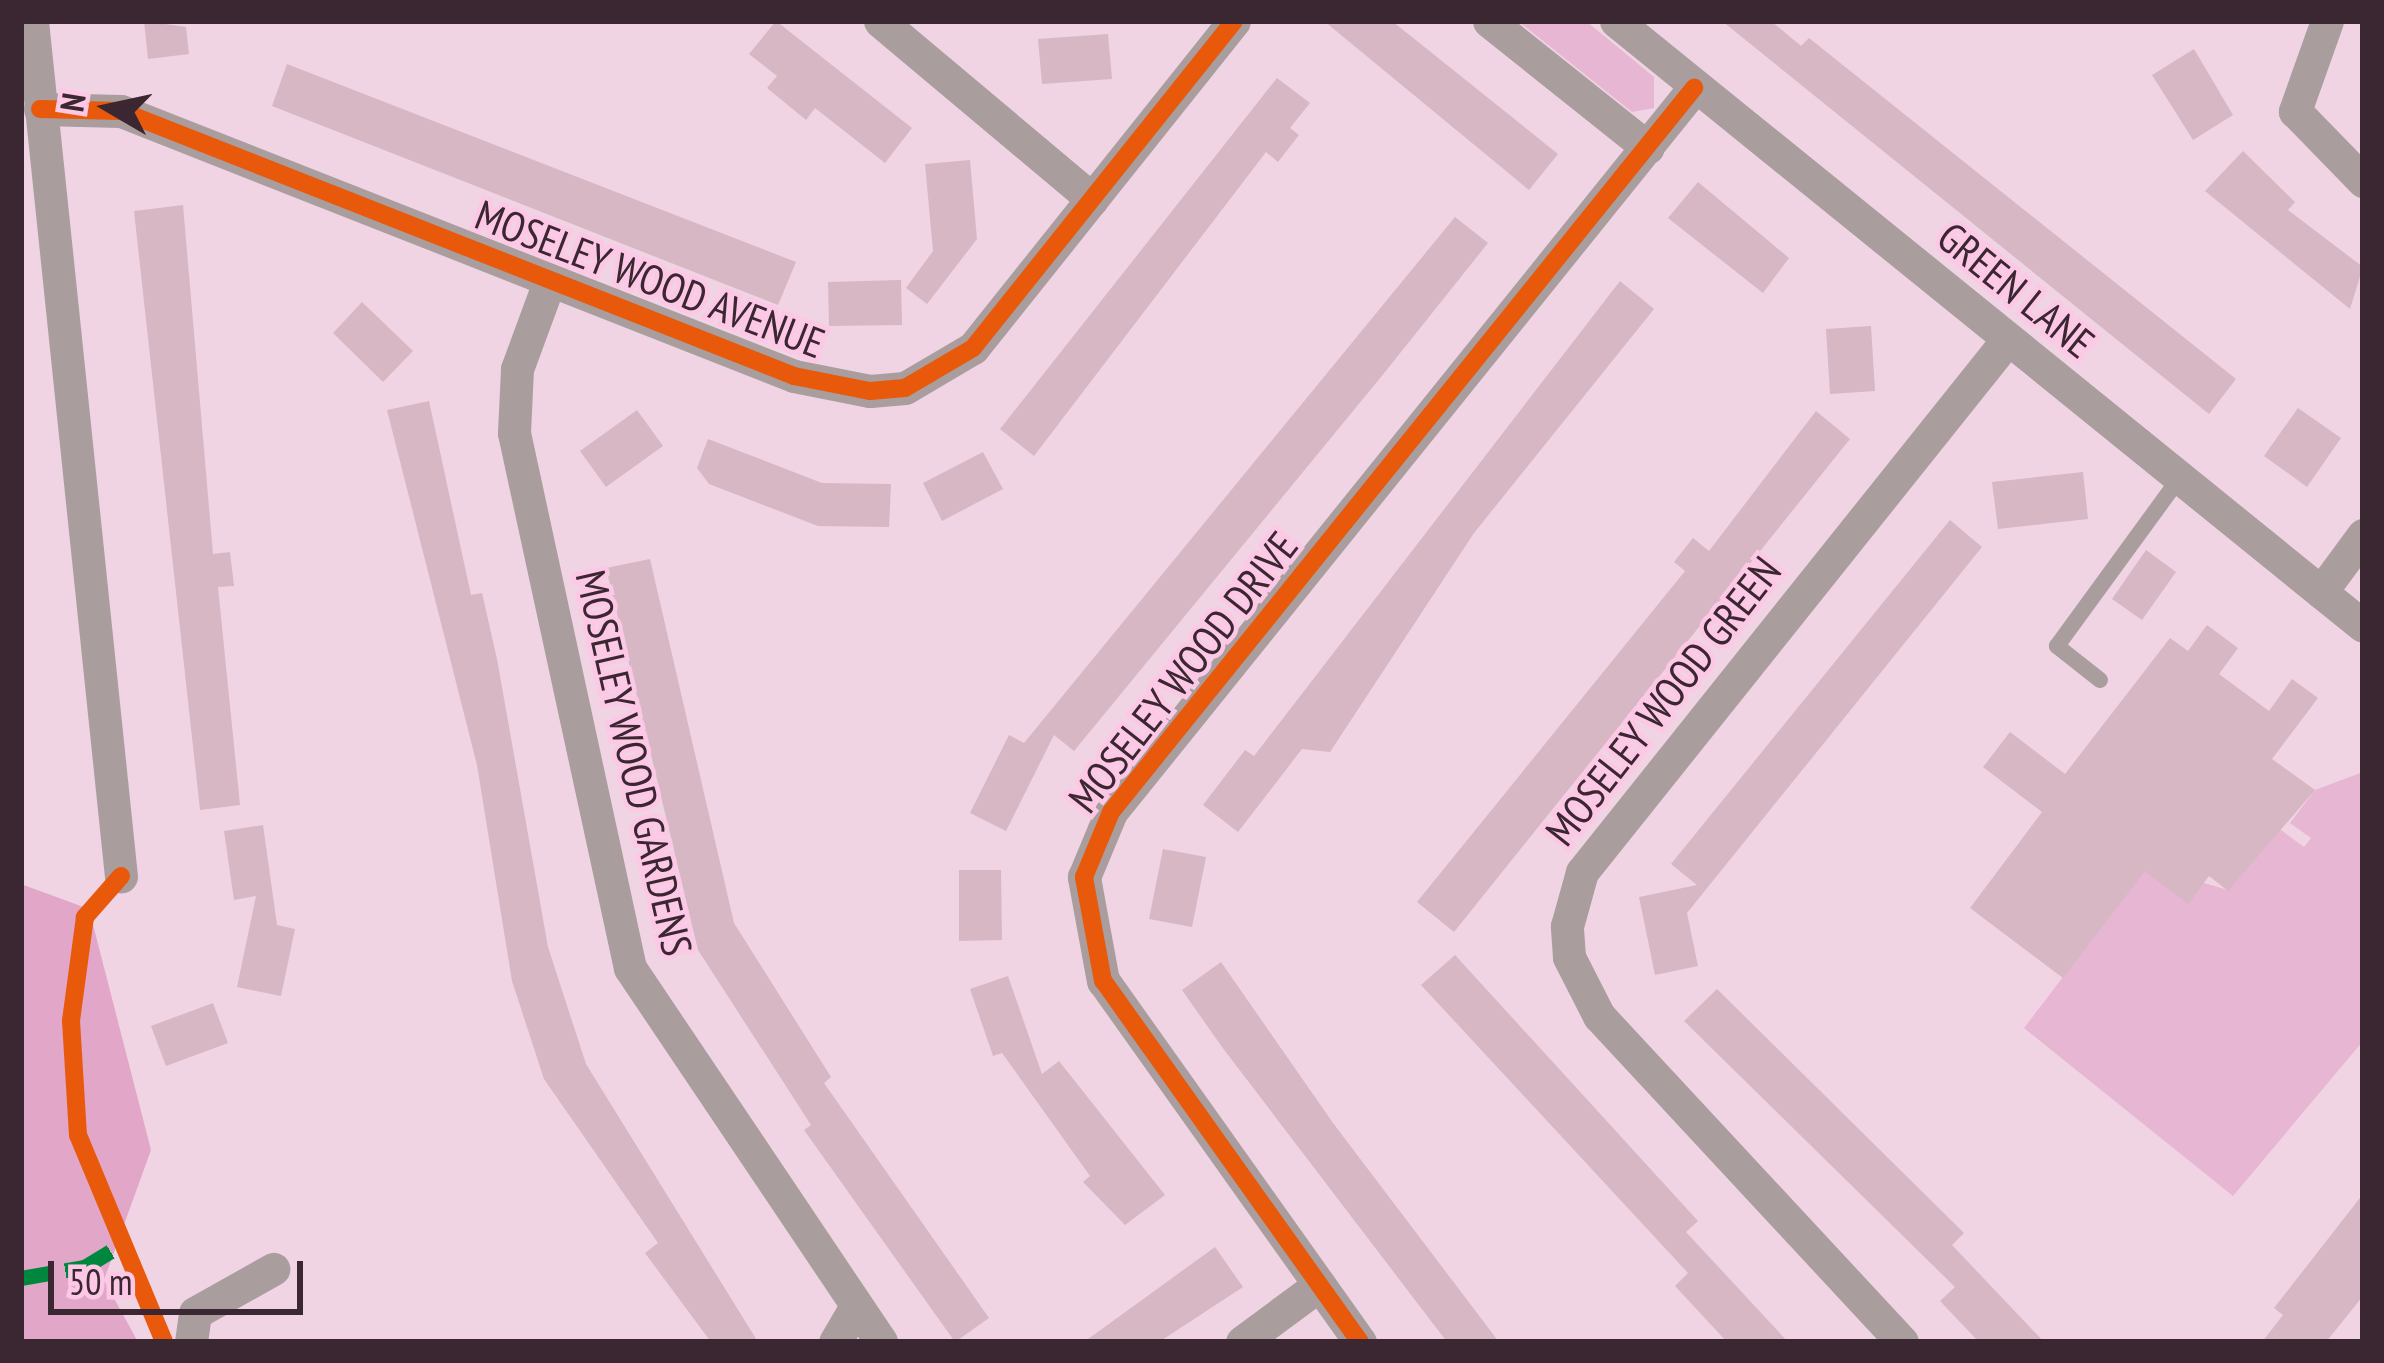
<!DOCTYPE html>
<html>
<head>
<meta charset="utf-8">
<style>
	body { margin:0 }
	#map { position:relative; width:2384px; height:1363px; overflow:hidden; background:#f0d4e4; font-family:"PT Sans Narrow",sans-serif }
	div>[style] { position:absolute }
	.green>* { inset:0; background:#e7b6d2 }
	.forest>* { inset:0; background:#e2a6c9 }
	.building>* { inset:0; background:#d6b7c3 }
	.service>* { height:16px; margin:-8px; padding:0 8px; transform-origin:8px; border-radius:8px; background:#aa9d9e }
	.minor>* { height:33px; margin:-16.5px; padding:0 16.5px; transform-origin:16.5px; border-radius:16.5px; background:#aa9d9e }
	.quiet>* { height:15px; margin-top:-7.5px; transform-origin:0; background:repeating-linear-gradient(90deg,#00873e 0 30px,transparent 0 45px) }
	.cycleway>* { height:18px; margin:-9px; padding:0 9px; transform-origin:9px; border-radius:9px; background:#e8590c }
	span { translate:-50% -50%; white-space:nowrap; text-align:center; line-height:1.15; -webkit-text-stroke:9px #fcc8e5; paint-order:stroke }
	.street-label { font-size:42px; color:#3b2732 }
	.frame { position:absolute; inset:0; border:24px solid #3b2732; pointer-events:none }
	.north { position:absolute; left:48px; top:48px; width:120px; height:120px; -webkit-text-stroke:9px #fcc8e5; paint-order:stroke; rotate:279deg; font-size:33px; font-weight:700; line-height:48px; text-align:center; color:#3b2732 }
	.north::after { content:''; display:block; margin:auto; width:42px; height:54px; background:#3b2732; clip-path:polygon(50% 0,100% 100%,50% 72%,0 100%) }
	.scale { position:absolute; left:48px; top:1261px; width:255px; height:54px; box-sizing:border-box; border:6px solid #3b2732; border-top:0; padding-left:15px; font-size:36px; line-height:42px; white-space:nowrap; color:#3b2732; -webkit-text-stroke:9px #fcc8e5; paint-order:stroke }
</style>
</head>
<body>
<div id="map">
	<div class="green">
		<div style="clip-path:polygon(1518px 21px,1586px 21px,1654px 77px,1654px 108px,1632px 112px)"></div>
		<div style="clip-path:polygon(2363px 772px,2363px 1041px,2233px 1196px,2024px 1028px,2115px 909px,2135px 863px,2228px 890px,2251px 808px,2304px 847px,2311px 838px,2290px 823px,2315px 790px)"></div>
	</div>
	<div class="forest">
		<div style="clip-path:polygon(21px 884px,89px 909px,151px 1150px,104px 1280px,138px 1342px,21px 1342px)"></div>
	</div>
	<div class="building">
		<div style="clip-path:polygon(144px 21px,186px 27px,189px 54px,148px 59px)"></div>
		<div style="clip-path:polygon(776px 21px,912px 128px,885px 163px,815px 108px,806px 120px,767px 88px,777px 76px,749px 54px)"></div>
		<div style="clip-path:polygon(1324px 21px,1392px 21px,1558px 154px,1529px 190px)"></div>
		<div style="clip-path:polygon(1722px 21px,1771px 21px,1801px 46px,1809px 38px,2236px 379px,2209px 414px)"></div>
		<div style="clip-path:polygon(1108px 34px,1112px 79px,1042px 84px,1038px 39px)"></div>
		<div style="clip-path:polygon(2194px 49px,2233px 115px,2193px 140px,2152px 75px)"></div>
		<div style="clip-path:polygon(287px 64px,796px 262px,778px 305px,272px 106px)"></div>
		<div style="clip-path:polygon(1277px 78px,1310px 103px,1290px 128px,1299px 135px,1278px 162px,1266px 152px,1034px 456px,1000px 429px)"></div>
		<div style="clip-path:polygon(2243px 151px,2295px 202px,2288px 210px,2363px 267px,2350px 309px,2205px 191px)"></div>
		<div style="clip-path:polygon(970px 160px,977px 239px,927px 304px,906px 288px,933px 251px,925px 164px)"></div>
		<div style="clip-path:polygon(1698px 182px,1789px 258px,1763px 293px,1668px 218px)"></div>
		<div style="clip-path:polygon(183px 205px,213px 554px,230px 552px,234px 586px,218px 587px,240px 805px,200px 810px,134px 211px)"></div>
		<div style="clip-path:polygon(1455px 217px,1488px 243px,1385px 372px,1074px 751px,1054px 735px,1006px 831px,970px 813px,1009px 735px,1024px 743px)"></div>
		<div style="clip-path:polygon(901px 280px,902px 325px,829px 326px,828px 282px)"></div>
		<div style="clip-path:polygon(1620px 281px,1654px 309px,1474px 533px,1330px 752px,1302px 749px,1238px 832px,1203px 805px,1245px 750px,1254px 756px)"></div>
		<div style="clip-path:polygon(362px 302px,413px 351px,383px 382px,333px 333px)"></div>
		<div style="clip-path:polygon(1871px 326px,1875px 391px,1830px 394px,1826px 329px)"></div>
		<div style="clip-path:polygon(429px 401px,471px 595px,482px 593px,497px 659px,548px 947px,586px 1064px,758px 1342px,711px 1342px,645px 1253px,658px 1243px,544px 1079px,512px 981px,477px 765px,387px 410px)"></div>
		<div style="clip-path:polygon(2298px 408px,2341px 438px,2307px 487px,2264px 456px)"></div>
		<div style="clip-path:polygon(637px 410px,663px 446px,606px 487px,580px 451px)"></div>
		<div style="clip-path:polygon(1816px 411px,1850px 439px,1454px 932px,1417px 902px,1685px 571px,1674px 562px,1693px 538px,1709px 551px)"></div>
		<div style="clip-path:polygon(708px 439px,822px 483px,891px 484px,889px 527px,818px 526px,709px 484px,697px 468px)"></div>
		<div style="clip-path:polygon(983px 452px,1003px 489px,942px 521px,923px 483px)"></div>
		<div style="clip-path:polygon(2083px 472px,2088px 519px,1998px 529px,1992px 482px)"></div>
		<div style="clip-path:polygon(1950px 520px,1982px 547px,1687px 913px,1698px 966px,1655px 975px,1639px 897px,1697px 885px,1671px 864px)"></div>
		<div style="clip-path:polygon(2146px 550px,2176px 572px,2142px 620px,2112px 599px)"></div>
		<div style="clip-path:polygon(650px 559px,734px 923px,831px 1077px,824px 1083px,989px 1318px,955px 1342px,804px 1130px,811px 1125px,698px 950px,606px 568px)"></div>
		<div style="clip-path:polygon(2207px 625px,2238px 648px,2219px 674px,2269px 711px,2292px 679px,2318px 698px,2272px 759px,2315px 790px,2228px 891px,2209px 876px,2188px 904px,2145px 871px,2063px 978px,1970px 908px,2042px 812px,1983px 767px,2010px 732px,2065px 774px,2170px 638px,2188px 651px)"></div>
		<div style="clip-path:polygon(263px 825px,277px 925px,295px 929px,281px 996px,237px 987px,256px 896px,234px 900px,224px 831px)"></div>
		<div style="clip-path:polygon(1163px 849px,1206px 857px,1192px 927px,1149px 919px)"></div>
		<div style="clip-path:polygon(959px 870px,1001px 870px,1002px 940px,959px 941px)"></div>
		<div style="clip-path:polygon(1455px 955px,1698px 1221px,1686px 1232px,1788px 1342px,1727px 1342px,1675px 1286px,1688px 1273px,1421px 985px)"></div>
		<div style="clip-path:polygon(1221px 962px,1333px 1123px,1499px 1342px,1447px 1342px,1222px 1047px,1182px 990px)"></div>
		<div style="clip-path:polygon(1008px 976px,1042px 1074px,1059px 1061px,1165px 1195px,1125px 1225px,1083px 1182px,1090px 1176px,1002px 1053px,993px 1056px,970px 989px)"></div>
		<div style="clip-path:polygon(1717px 989px,1964px 1233px,1952px 1245px,2044px 1342px,1979px 1342px,1940px 1301px,1955px 1287px,1684px 1021px)"></div>
		<div style="clip-path:polygon(213px 1003px,228px 1043px,166px 1066px,151px 1026px)"></div>
		<div style="clip-path:polygon(2363px 1194px,2363px 1296px,2326px 1342px,2262px 1342px,2283px 1315px,2274px 1308px)"></div>
		<div style="clip-path:polygon(1215px 1247px,1243px 1287px,1159px 1342px,1084px 1342px)"></div>
	</div>
	<div class="service">
		<div style="left:2100px;top:680px;width:55px;rotate:-141.7deg"></div>
		<div style="left:2057px;top:646px;width:207px;rotate:-53.9deg"></div>
	</div>
	<div class="minor">
		<div style="left:32px;top:21px;width:860px;rotate:84.06deg"></div>
		<div style="left:880px;top:21px;width:277px;rotate:40deg"></div>
		<div style="left:1489px;top:21px;width:203px;rotate:38.6deg"></div>
		<div style="left:1616px;top:21px;width:961px;rotate:39deg"></div>
		<div style="left:2327px;top:21px;width:96px;rotate:109.6deg"></div>
		<div style="left:2295px;top:111px;width:98px;rotate:45.8deg"></div>
		<div style="left:40px;top:109px;width:81px;rotate:1.4deg"></div>
		<div style="left:121px;top:111px;width:723px;rotate:21.49deg"></div>
		<div style="left:794px;top:376px;width:77px;rotate:11.2deg"></div>
		<div style="left:870px;top:391px;width:35px;rotate:-5deg"></div>
		<div style="left:905px;top:388px;width:79px;rotate:-30.5deg"></div>
		<div style="left:973px;top:348px;width:418px;rotate:-51.4deg"></div>
		<div style="left:549px;top:282px;width:93px;rotate:110.2deg"></div>
		<div style="left:517px;top:369px;width:64px;rotate:92.7deg"></div>
		<div style="left:514px;top:433px;width:547px;rotate:77.77deg"></div>
		<div style="left:630px;top:968px;width:450px;rotate:56.1deg"></div>
		<div style="left:2321px;top:592px;width:71px;rotate:-53.6deg"></div>
		<div style="left:191px;top:1342px;width:29px;rotate:-82deg"></div>
		<div style="left:195px;top:1313px;width:90px;rotate:-29.4deg"></div>
		<div style="left:835px;top:1342px;width:42px;rotate:-59.7deg"></div>
		<div style="left:1242px;top:1342px;width:96px;rotate:-36.5deg"></div>
		<div style="left:1360px;top:1342px;width:443px;rotate:-125.4deg"></div>
		<div style="left:1103px;top:981px;width:106px;rotate:-100.4deg"></div>
		<div style="left:1084px;top:877px;width:70px;rotate:-67.4deg"></div>
		<div style="left:1111px;top:812px;width:930px;rotate:-51.16deg"></div>
		<div style="left:1902px;top:1342px;width:445px;rotate:-132.9deg"></div>
		<div style="left:1599px;top:1016px;width:66px;rotate:-117deg"></div>
		<div style="left:1569px;top:957px;width:31px;rotate:-94deg"></div>
		<div style="left:1567px;top:926px;width:56px;rotate:-74.5deg"></div>
		<div style="left:1582px;top:872px;width:681px;rotate:-51.38deg"></div>
	</div>
	<div class="quiet">
		<div style="left:21px;top:1278px;width:65px;rotate:-9.8deg"></div>
		<div style="left:85px;top:1267px;width:48px;rotate:-31.4deg"></div>
	</div>
	<div class="cycleway">
		<div style="left:40px;top:109px;width:81px;rotate:1.4deg"></div>
		<div style="left:121px;top:111px;width:723px;rotate:21.49deg"></div>
		<div style="left:794px;top:376px;width:77px;rotate:11.2deg"></div>
		<div style="left:870px;top:391px;width:35px;rotate:-5deg"></div>
		<div style="left:905px;top:388px;width:79px;rotate:-30.5deg"></div>
		<div style="left:973px;top:348px;width:418px;rotate:-51.4deg"></div>
		<div style="left:121px;top:876px;width:55px;rotate:131.3deg"></div>
		<div style="left:85px;top:917px;width:105px;rotate:97.7deg"></div>
		<div style="left:71px;top:1021px;width:114px;rotate:86.5deg"></div>
		<div style="left:78px;top:1135px;width:224px;rotate:67.4deg"></div>
		<div style="left:1360px;top:1342px;width:443px;rotate:-125.4deg"></div>
		<div style="left:1103px;top:981px;width:106px;rotate:-100.4deg"></div>
		<div style="left:1084px;top:877px;width:70px;rotate:-67.4deg"></div>
		<div style="left:1111px;top:812px;width:930px;rotate:-51.16deg"></div>
	</div>
	<div class="street-label">
		<span style="left:650px;top:279px;rotate:21deg">MOSELEY WOOD AVENUE</span>
		<span style="left:2016px;top:290px;rotate:39deg">GREEN LANE</span>
		<span style="left:1183px;top:672px;rotate:-52deg">MOSELEY WOOD DRIVE</span>
		<span style="left:1663px;top:701px;rotate:-52deg">MOSELEY WOOD GREEN</span>
		<span style="left:634px;top:763px;rotate:77deg">MOSELEY WOOD GARDENS</span>
	</div>
	<div class="frame"></div>
	<div class="north">N</div>
	<div class="scale">50 m</div>
</div>
</body>
</html>
